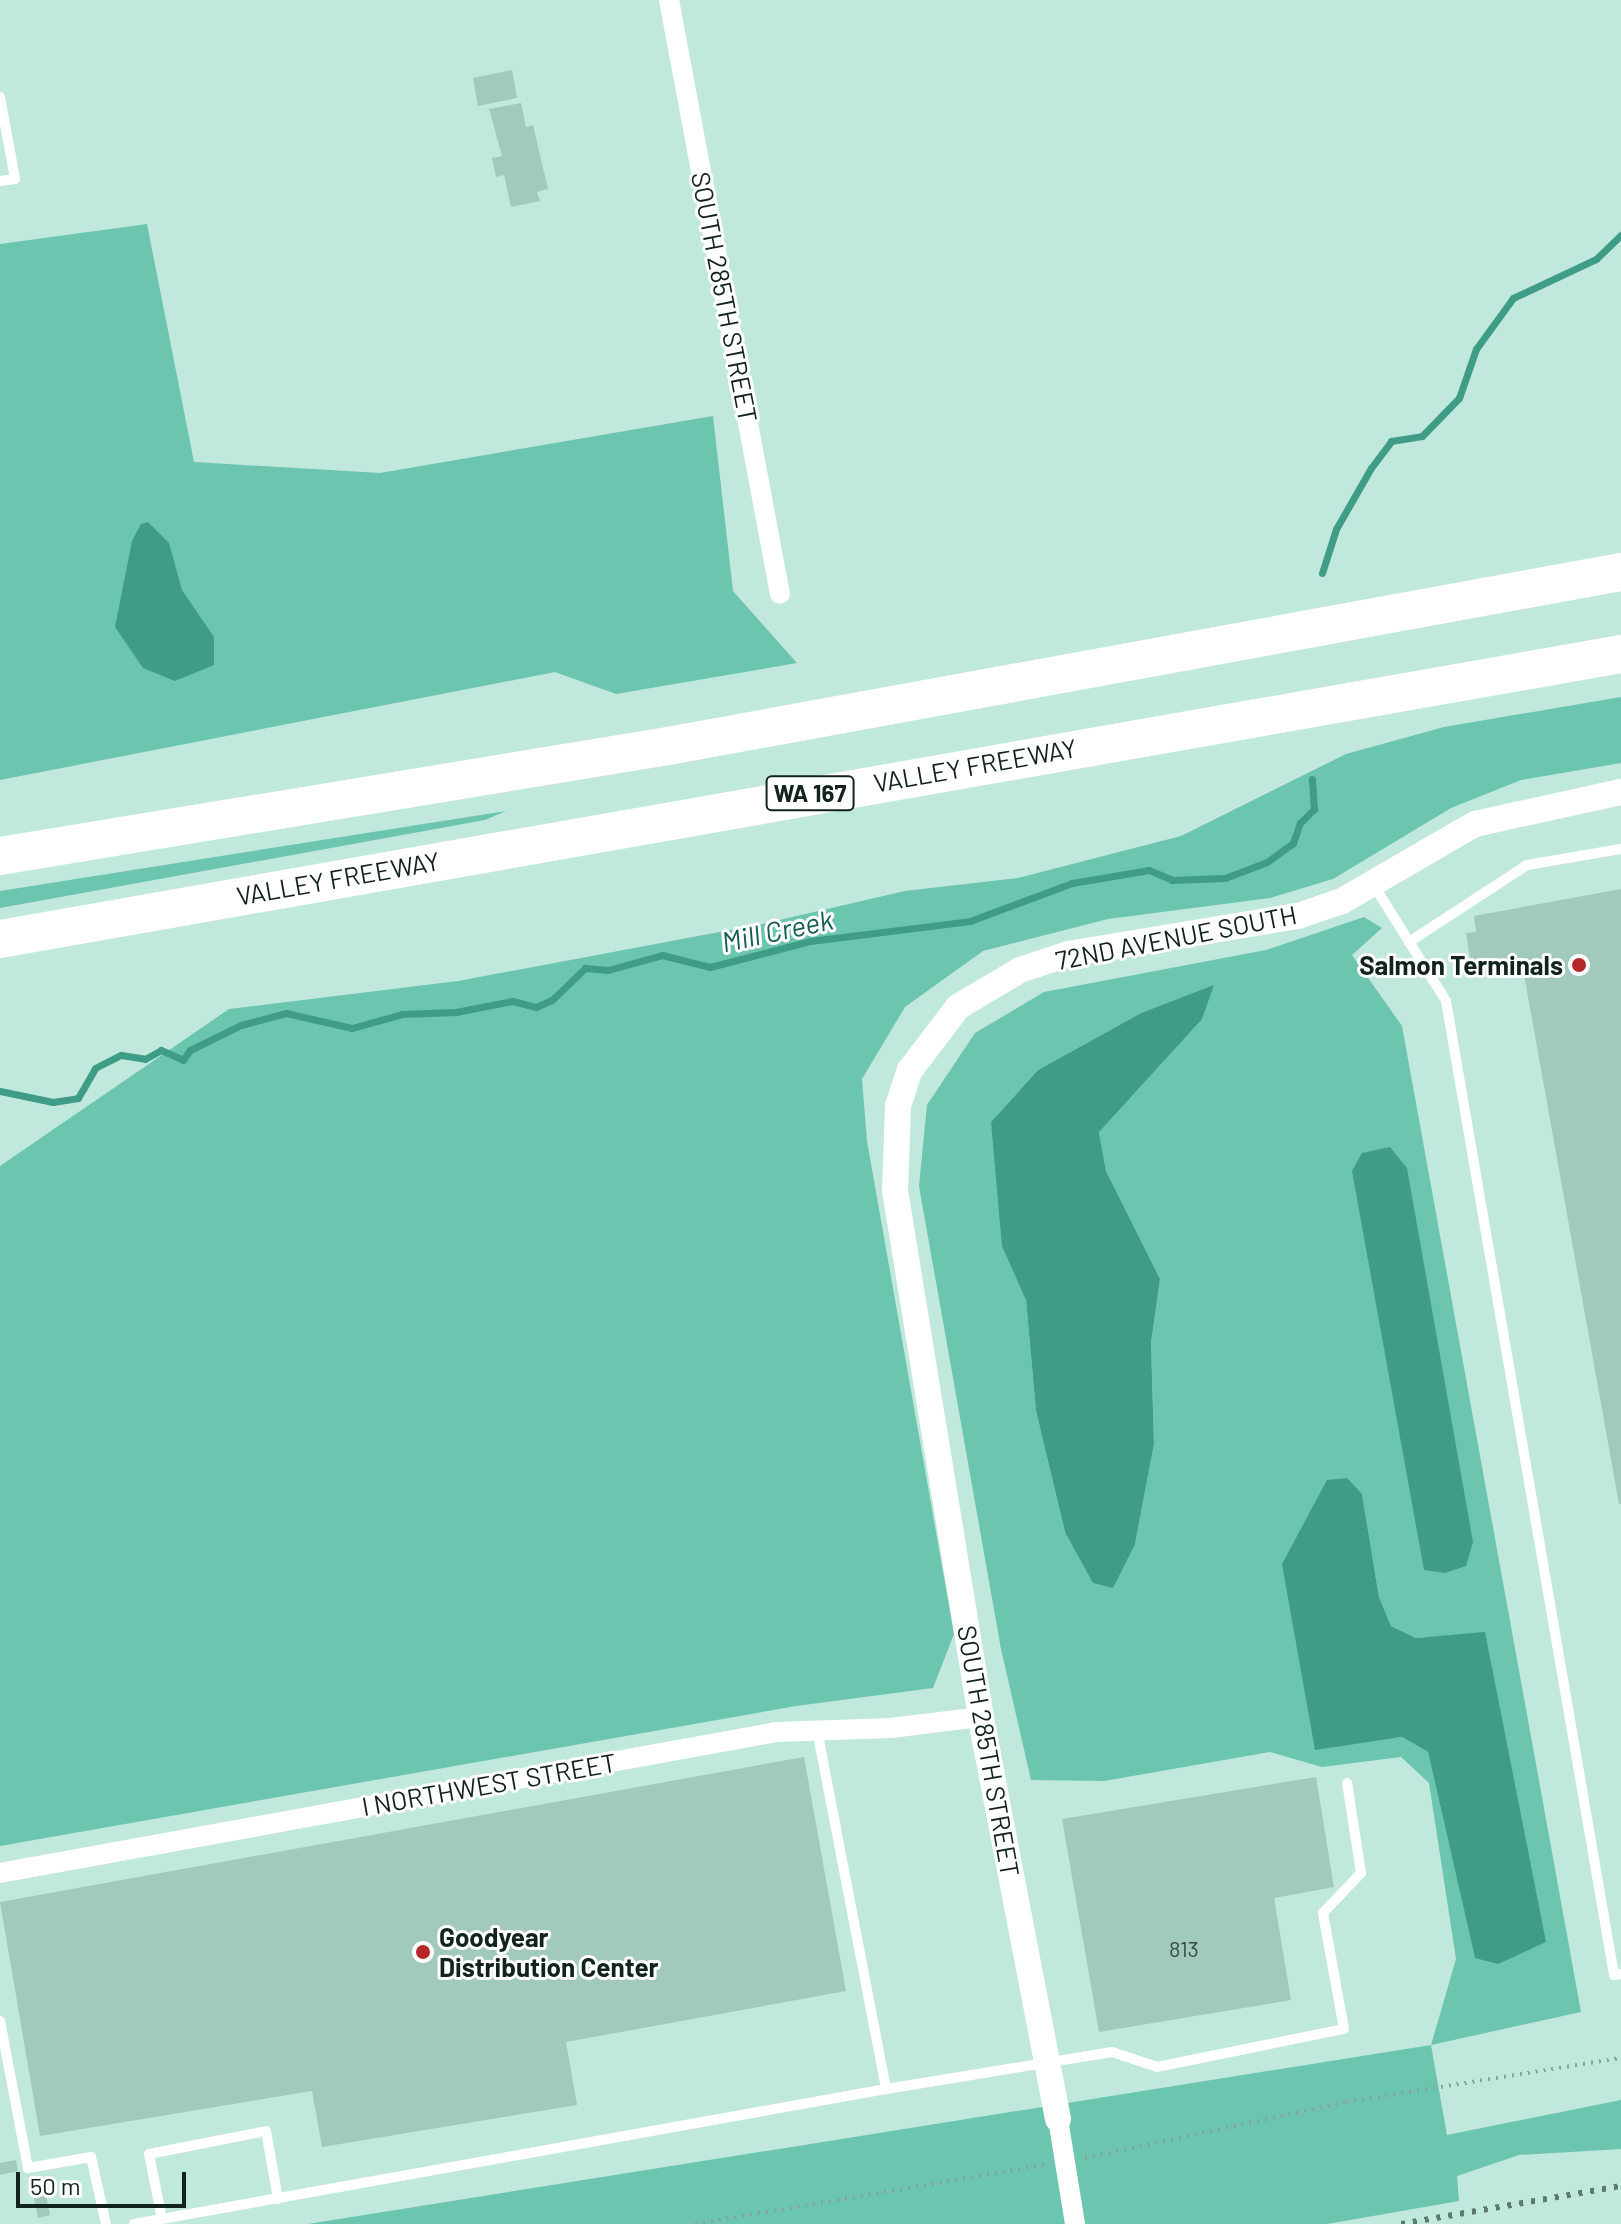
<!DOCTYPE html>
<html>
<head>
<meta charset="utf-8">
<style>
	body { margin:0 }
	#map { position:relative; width:1621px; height:2224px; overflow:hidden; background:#c0e8dd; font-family:Barlow,sans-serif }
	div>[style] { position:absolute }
	.green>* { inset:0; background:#6cc5af }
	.water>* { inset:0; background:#3f9c87 }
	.stream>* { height:7px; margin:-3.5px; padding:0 3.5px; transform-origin:3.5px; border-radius:3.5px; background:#3f9c87 }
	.building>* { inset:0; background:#a2c9be }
	.path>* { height:4px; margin-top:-2px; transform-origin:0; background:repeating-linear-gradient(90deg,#85a59c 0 2px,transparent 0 8px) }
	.service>* { height:10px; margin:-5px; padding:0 5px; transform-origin:5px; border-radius:5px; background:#fff }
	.minor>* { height:20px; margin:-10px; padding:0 10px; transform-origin:10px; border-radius:10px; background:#fff }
	.tertiary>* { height:26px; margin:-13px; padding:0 13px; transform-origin:13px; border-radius:13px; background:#fff }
	.motorway>* { height:38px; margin:-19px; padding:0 19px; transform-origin:19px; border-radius:19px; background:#fff }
	.rail>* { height:6px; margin-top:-3px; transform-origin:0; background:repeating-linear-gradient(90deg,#5f7972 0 4px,transparent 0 12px) }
	.dots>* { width:22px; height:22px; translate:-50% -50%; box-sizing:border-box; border:4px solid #fff; border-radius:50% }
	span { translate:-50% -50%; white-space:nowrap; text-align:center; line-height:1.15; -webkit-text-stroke:6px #fff; paint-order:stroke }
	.number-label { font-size:22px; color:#364c46 }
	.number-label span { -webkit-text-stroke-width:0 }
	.shield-label span { padding:2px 6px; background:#fff; border:2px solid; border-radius:6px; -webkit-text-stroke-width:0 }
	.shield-label { font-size:24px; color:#12221e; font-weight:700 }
	.street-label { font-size:26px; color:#12221e }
	.poi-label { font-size:26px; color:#12221e; font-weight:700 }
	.right { translate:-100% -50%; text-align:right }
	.left { translate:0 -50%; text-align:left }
	.water-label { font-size:28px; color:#145e4f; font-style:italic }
	.scale { position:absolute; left:16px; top:2172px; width:170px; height:36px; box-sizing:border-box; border:4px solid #12221e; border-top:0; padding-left:10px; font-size:24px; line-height:28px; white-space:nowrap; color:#12221e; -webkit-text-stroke:6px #fff; paint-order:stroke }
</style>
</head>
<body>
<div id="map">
	<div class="green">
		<div style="clip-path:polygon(147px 224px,194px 462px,380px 473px,713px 416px,733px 591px,797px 663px,616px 694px,555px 672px,0 780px,0 244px)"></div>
		<div style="clip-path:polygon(1621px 697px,1621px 763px,1521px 780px,1451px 808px,1333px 879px,1270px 898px,1108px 919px,983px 951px,905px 1007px,862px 1079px,867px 1141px,954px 1634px,933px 1688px,796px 1706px,0 1846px,0 1166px,229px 1009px,458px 981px,762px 924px,905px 891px,1018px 878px,1181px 836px,1346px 754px,1444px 727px)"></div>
		<div style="clip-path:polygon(506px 811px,485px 820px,0 908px,0 891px)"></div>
		<div style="clip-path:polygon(evenodd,1364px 917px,1382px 928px,1352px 955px,1402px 1026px,1581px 2012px,1431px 2045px,1447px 2135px,1621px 2100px,1621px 2149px,1519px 2155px,1457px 2176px,1459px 2201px,1327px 2224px,308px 2224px,1431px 2045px,1456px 1959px,1429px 1783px,1401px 1757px,1322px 1767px,1270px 1752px,1104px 1781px,1031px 1780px,1001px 1649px,919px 1186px,927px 1105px,975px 1033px,1044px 992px,1266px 950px,1364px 917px,1214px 986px,1099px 1132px,1106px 1171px,1160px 1279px,1151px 1343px,1154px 1444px,1135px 1544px,1065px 1532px,1036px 1411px,1026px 1300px,991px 1122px,1038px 1070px,1141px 1013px,1214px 986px,1364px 917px,1362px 1494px,1379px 1597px,1391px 1626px,1416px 1638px,1485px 1633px,1475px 1957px,1428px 1752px,1402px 1737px,1316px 1749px,1362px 1494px)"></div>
	</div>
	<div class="water">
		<div style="clip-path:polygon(148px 522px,169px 543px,182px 590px,214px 637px,214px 665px,175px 681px,143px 668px,115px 627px,132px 541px,141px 524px)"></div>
		<div style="clip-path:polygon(1214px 985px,1202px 1019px,1099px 1132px,1106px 1171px,1160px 1279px,1151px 1343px,1154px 1444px,1135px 1544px,1113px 1588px,1093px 1583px,1065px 1532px,1036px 1411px,1026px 1300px,1002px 1246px,991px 1122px,1038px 1070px,1141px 1013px)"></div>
		<div style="clip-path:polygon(1390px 1147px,1407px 1168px,1473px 1542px,1466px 1566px,1445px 1573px,1424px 1570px,1352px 1171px,1362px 1153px)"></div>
		<div style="clip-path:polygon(1347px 1478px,1362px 1494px,1379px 1597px,1391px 1626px,1416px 1638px,1485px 1632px,1546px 1942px,1498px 1964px,1475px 1958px,1428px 1752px,1402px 1737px,1315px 1750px,1282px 1564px,1327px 1480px)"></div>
	</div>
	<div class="stream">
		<div style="left:1322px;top:573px;width:46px;rotate:-72.3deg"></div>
		<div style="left:1336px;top:529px;width:70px;rotate:-60.2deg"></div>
		<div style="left:1371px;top:468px;width:34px;rotate:-53deg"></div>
		<div style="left:1391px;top:441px;width:31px;rotate:-9deg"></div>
		<div style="left:1422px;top:436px;width:53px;rotate:-45.8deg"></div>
		<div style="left:1459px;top:398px;width:52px;rotate:-70.9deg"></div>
		<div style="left:1476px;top:349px;width:63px;rotate:-54deg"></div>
		<div style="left:1513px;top:298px;width:92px;rotate:-25.2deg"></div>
		<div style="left:1596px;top:259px;width:35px;rotate:-44deg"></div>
		<div style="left:0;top:1091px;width:54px;rotate:11.7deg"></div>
		<div style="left:53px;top:1102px;width:25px;rotate:-9deg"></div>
		<div style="left:78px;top:1098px;width:34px;rotate:-60deg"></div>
		<div style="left:95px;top:1068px;width:29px;rotate:-27deg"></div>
		<div style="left:121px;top:1055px;width:24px;rotate:9deg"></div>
		<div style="left:145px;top:1059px;width:18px;rotate:-29deg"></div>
		<div style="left:161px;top:1050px;width:24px;rotate:24deg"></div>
		<div style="left:183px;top:1060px;width:12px;rotate:-55deg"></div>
		<div style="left:190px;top:1050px;width:57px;rotate:-26.1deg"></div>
		<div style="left:241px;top:1025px;width:47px;rotate:-14.9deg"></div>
		<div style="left:286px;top:1013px;width:68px;rotate:12.8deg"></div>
		<div style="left:352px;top:1028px;width:52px;rotate:-15.6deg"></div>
		<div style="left:402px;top:1014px;width:54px;rotate:-2.1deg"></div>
		<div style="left:456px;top:1012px;width:57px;rotate:-11.1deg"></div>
		<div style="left:512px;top:1001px;width:25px;rotate:14deg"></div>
		<div style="left:536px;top:1007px;width:17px;rotate:-24deg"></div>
		<div style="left:552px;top:1000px;width:46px;rotate:-44.1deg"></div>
		<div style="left:585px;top:968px;width:23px;rotate:5deg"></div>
		<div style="left:608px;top:970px;width:56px;rotate:-15.5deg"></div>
		<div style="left:662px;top:955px;width:49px;rotate:14deg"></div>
		<div style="left:710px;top:967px;width:103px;rotate:-14.6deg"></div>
		<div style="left:810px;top:941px;width:161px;rotate:-7.1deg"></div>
		<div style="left:970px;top:921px;width:109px;rotate:-20.4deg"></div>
		<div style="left:1072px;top:883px;width:78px;rotate:-9.6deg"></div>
		<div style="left:1149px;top:870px;width:25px;rotate:23deg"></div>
		<div style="left:1172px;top:880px;width:53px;rotate:-2.2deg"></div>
		<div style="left:1225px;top:878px;width:45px;rotate:-20.9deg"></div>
		<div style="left:1267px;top:862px;width:32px;rotate:-36deg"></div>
		<div style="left:1293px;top:843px;width:21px;rotate:-71deg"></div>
		<div style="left:1300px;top:823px;width:20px;rotate:-45deg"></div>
		<div style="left:1314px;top:809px;width:30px;rotate:-94deg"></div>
	</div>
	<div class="building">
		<div style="clip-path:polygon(512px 70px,517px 98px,478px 106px,473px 78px)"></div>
		<div style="clip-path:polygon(521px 103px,526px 127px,533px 125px,548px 189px,537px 192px,540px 201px,511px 207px,504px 175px,496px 177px,492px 158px,502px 156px,489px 109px)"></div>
		<div style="clip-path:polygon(1621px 889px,1621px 1504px,1619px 1504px,1523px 969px,1473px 977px,1466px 933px,1476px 932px,1474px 916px)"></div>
		<div style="clip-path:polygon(804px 1757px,846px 1991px,566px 2042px,577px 2105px,322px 2147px,312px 2091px,40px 2136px,0 1902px)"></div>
		<div style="clip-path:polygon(1316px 1777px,1334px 1887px,1274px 1898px,1291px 2000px,1099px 2032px,1062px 1819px)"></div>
		<div style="clip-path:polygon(16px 2160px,18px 2171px,0 2175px,0 2163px)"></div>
		<div style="clip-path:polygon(45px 2191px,50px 2215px,38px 2218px,33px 2193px)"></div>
	</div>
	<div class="path">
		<div style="left:1085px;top:2158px;width:267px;rotate:-12.1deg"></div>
		<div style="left:1346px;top:2102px;width:278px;rotate:-9.1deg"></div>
		<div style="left:695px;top:2224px;width:355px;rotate:-9.6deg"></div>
	</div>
	<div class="service">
		<div style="left:0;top:97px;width:83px;rotate:79.6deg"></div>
		<div style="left:15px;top:179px;width:15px;rotate:172deg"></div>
		<div style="left:1373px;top:884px;width:138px;rotate:58deg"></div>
		<div style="left:1446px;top:1001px;width:988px;rotate:80.21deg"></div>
		<div style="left:1614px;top:1975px;width:7px;rotate:-8deg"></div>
		<div style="left:1409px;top:942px;width:141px;rotate:-33.1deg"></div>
		<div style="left:1527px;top:865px;width:95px;rotate:-9.7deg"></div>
		<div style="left:817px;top:1730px;width:366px;rotate:79.1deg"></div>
		<div style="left:886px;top:2089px;width:229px;rotate:-9.3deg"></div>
		<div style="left:1112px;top:2052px;width:47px;rotate:18.4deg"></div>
		<div style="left:1157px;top:2067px;width:191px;rotate:-11.5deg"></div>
		<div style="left:1344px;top:2029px;width:118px;rotate:-100.3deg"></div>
		<div style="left:1323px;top:1913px;width:55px;rotate:-46.5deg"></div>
		<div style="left:1361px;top:1873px;width:91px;rotate:-98.8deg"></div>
		<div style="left:0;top:2021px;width:150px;rotate:79.2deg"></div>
		<div style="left:28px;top:2168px;width:64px;rotate:-9.9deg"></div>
		<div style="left:91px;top:2157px;width:69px;rotate:77.4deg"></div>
		<div style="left:162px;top:2219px;width:66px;rotate:-101.3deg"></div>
		<div style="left:149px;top:2154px;width:119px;rotate:-11.1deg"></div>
		<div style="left:266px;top:2131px;width:69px;rotate:80deg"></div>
		<div style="left:134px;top:2224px;width:764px;rotate:-10.18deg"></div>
	</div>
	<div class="minor">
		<div style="left:669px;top:0;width:604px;rotate:79.42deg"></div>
		<div style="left:0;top:1873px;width:790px;rotate:-10.29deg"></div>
		<div style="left:777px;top:1732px;width:114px;rotate:-2deg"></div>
		<div style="left:891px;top:1728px;width:91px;rotate:-7deg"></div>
		<div style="left:1058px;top:2119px;width:106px;rotate:80.8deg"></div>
	</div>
	<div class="tertiary">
		<div style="left:1058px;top:2119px;width:390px;rotate:-100.9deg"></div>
		<div style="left:984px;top:1736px;width:552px;rotate:-99.27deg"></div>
		<div style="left:895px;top:1191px;width:85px;rotate:-88deg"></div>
		<div style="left:898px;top:1106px;width:38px;rotate:-72deg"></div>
		<div style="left:910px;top:1070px;width:79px;rotate:-52.7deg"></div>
		<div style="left:958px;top:1007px;width:72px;rotate:-30.8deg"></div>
		<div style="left:1020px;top:970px;width:51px;rotate:-18.4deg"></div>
		<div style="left:1068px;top:954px;width:233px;rotate:-9.4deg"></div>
		<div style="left:1298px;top:916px;width:46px;rotate:-18.8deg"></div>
		<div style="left:1342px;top:901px;width:154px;rotate:-30.1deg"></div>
		<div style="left:1475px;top:824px;width:149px;rotate:-12.4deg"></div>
	</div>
	<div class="motorway">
		<div style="left:0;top:856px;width:677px;rotate:-9.35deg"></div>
		<div style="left:668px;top:746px;width:969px;rotate:-10.35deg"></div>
		<div style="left:0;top:939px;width:1646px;rotate:-9.97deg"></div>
	</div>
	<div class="rail">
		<div style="left:1401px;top:2224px;width:223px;rotate:-9.8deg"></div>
	</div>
	<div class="dots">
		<div style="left:1579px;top:965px;background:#b7272a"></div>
		<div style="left:423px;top:1952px;background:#b7272a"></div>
	</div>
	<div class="number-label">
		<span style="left:1184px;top:1949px">813</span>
	</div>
	<div class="shield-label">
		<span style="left:810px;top:793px">WA 167</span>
	</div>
	<div class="street-label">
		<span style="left:725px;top:297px;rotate:79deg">SOUTH 285TH STREET</span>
		<span style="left:975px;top:765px;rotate:-10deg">VALLEY FREEWAY</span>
		<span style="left:338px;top:878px;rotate:-10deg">VALLEY FREEWAY</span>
		<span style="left:1176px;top:937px;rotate:-11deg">72ND AVENUE SOUTH</span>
		<span style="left:989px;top:1751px;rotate:80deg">SOUTH 285TH STREET</span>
		<span style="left:489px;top:1784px;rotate:-10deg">I NORTHWEST STREET</span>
	</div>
	<div class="poi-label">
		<span class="right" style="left:1563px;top:965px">Salmon Terminals</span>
		<span class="left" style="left:439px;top:1952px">Goodyear<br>Distribution Center</span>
	</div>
	<div class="water-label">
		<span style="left:777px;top:930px;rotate:-12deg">Mill Creek</span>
	</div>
	<div class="scale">50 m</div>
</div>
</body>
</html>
